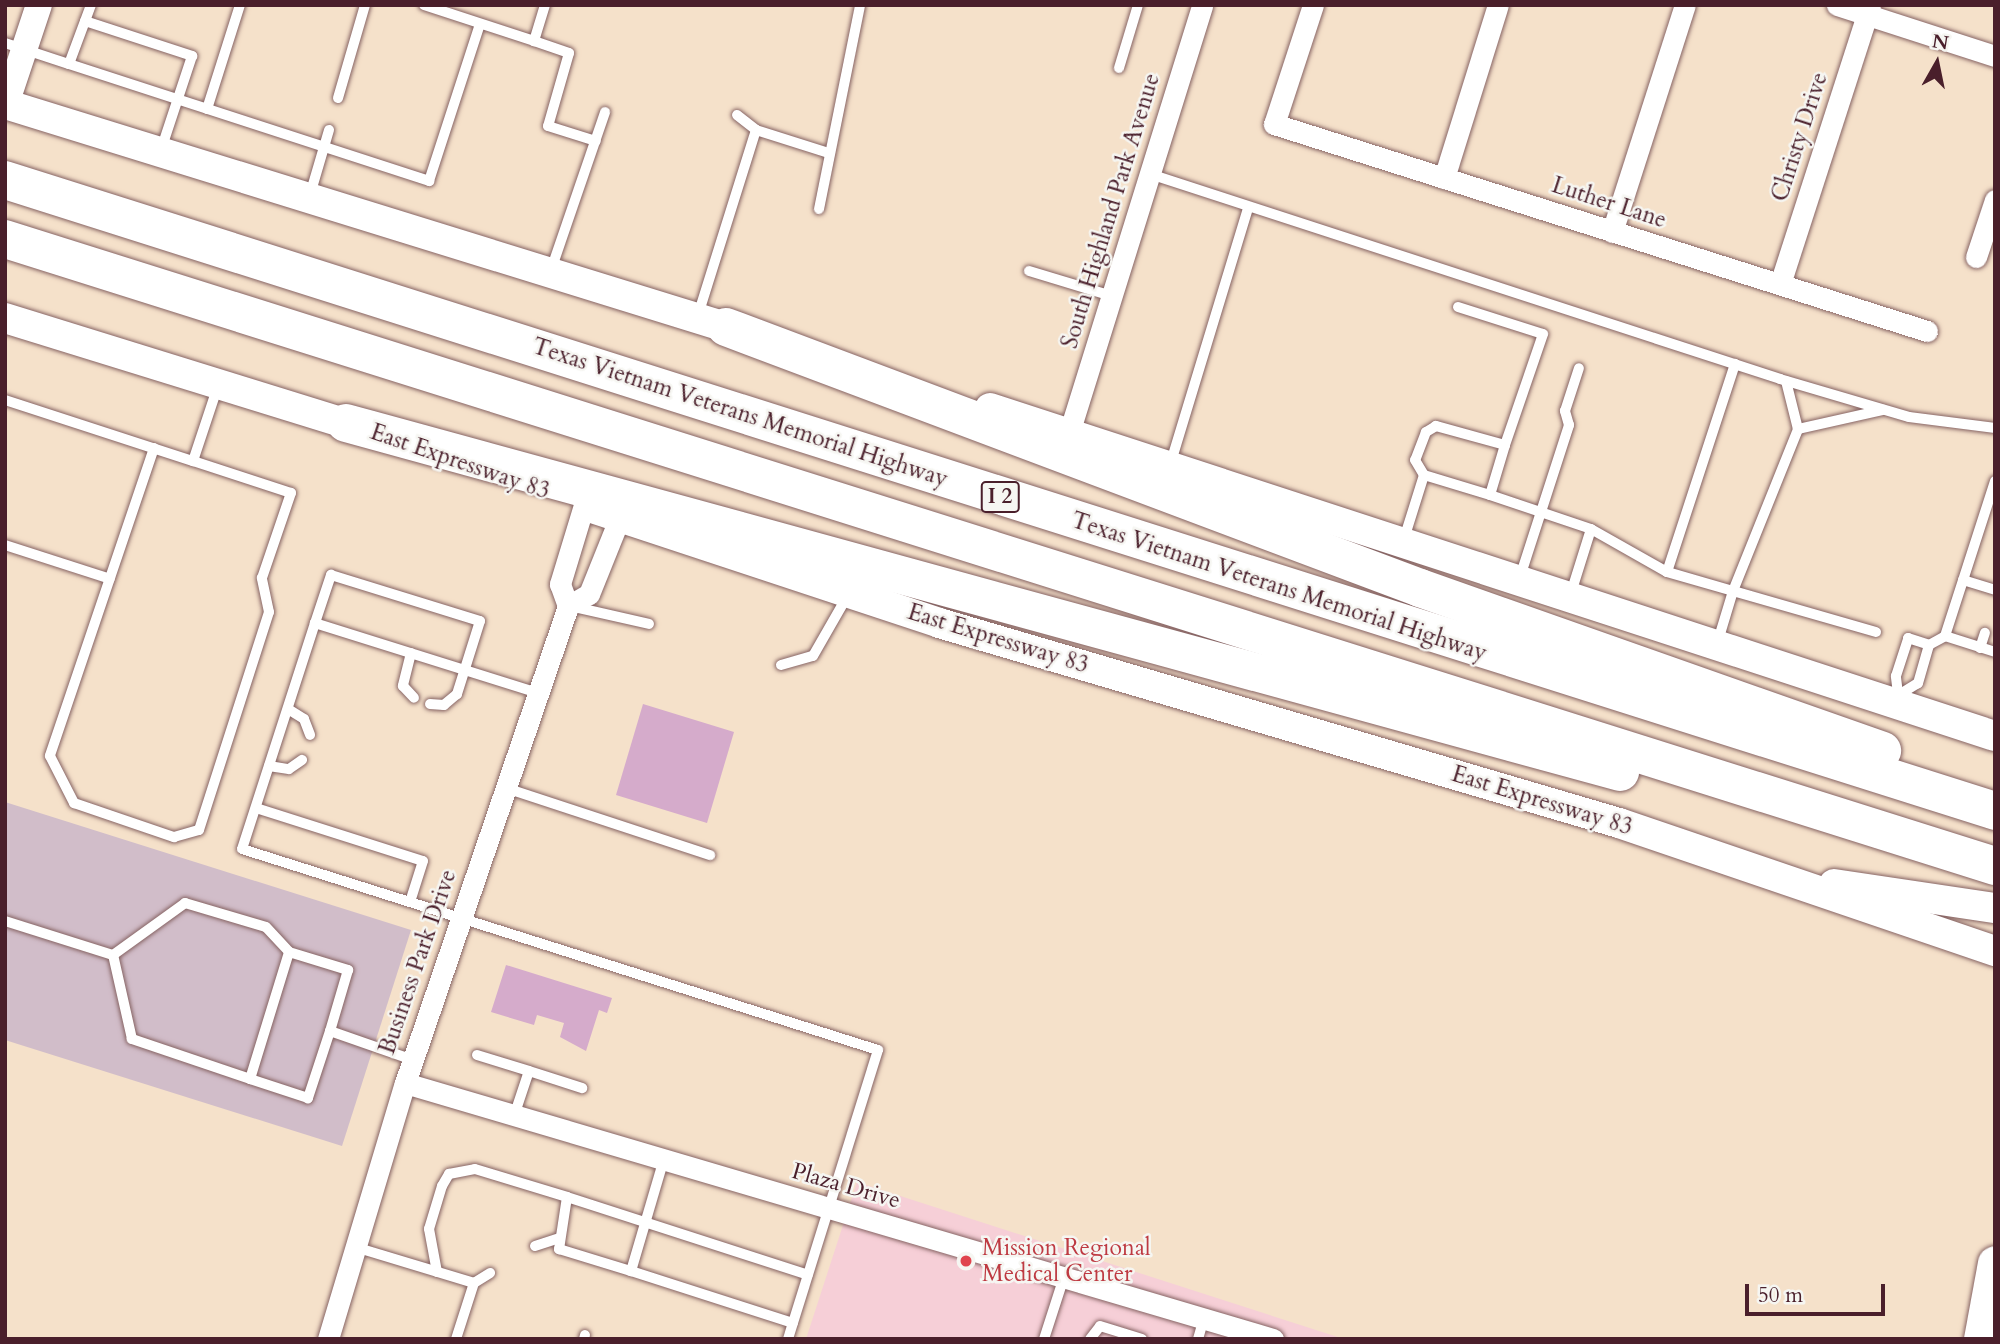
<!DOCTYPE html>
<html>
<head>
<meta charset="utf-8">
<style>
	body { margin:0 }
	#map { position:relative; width:2000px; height:1344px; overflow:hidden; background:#f5e1ca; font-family:Cardo,serif }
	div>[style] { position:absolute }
	.built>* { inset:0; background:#f6cfd7 }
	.industrial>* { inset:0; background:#d1bdc9 }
	.building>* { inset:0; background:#d5abcb }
	.roads { filter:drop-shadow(0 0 2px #866363) drop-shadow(0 0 2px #866363) }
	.service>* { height:10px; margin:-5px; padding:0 5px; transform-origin:5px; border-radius:5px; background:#fff }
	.minor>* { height:21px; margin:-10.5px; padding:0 10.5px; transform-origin:10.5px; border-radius:10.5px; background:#fff }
	.tertiary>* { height:26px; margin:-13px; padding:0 13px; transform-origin:13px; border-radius:13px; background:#fff }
	.secondary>* { height:30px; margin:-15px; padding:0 15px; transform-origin:15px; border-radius:15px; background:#fff }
	.trunk>* { height:35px; margin:-17.5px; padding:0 17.5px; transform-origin:17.5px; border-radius:17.5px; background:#fff }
	.motorway>* { height:38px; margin:-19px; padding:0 19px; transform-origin:19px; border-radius:19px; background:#fff }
	.dots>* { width:19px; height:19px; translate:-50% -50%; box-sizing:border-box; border:4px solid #f6f6f2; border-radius:50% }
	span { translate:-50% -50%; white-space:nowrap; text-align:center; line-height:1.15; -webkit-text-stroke:5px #f6f6f2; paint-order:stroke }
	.shield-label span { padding:2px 5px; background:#f6f6f2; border:2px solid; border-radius:5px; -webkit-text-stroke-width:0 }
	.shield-label { font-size:21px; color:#4a1f2b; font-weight:700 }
	.street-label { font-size:23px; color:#4a1f2b }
	.health-label { font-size:23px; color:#be3a42 }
	.left { translate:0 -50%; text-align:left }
	.frame { position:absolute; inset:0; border:7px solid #4a1f2b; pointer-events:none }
	.north { position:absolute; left:1902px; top:28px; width:70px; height:70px; -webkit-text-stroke:5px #f6f6f2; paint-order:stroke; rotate:9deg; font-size:19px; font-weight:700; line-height:28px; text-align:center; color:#4a1f2b }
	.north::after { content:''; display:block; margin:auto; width:24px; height:32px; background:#4a1f2b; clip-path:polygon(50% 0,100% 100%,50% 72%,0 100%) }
	.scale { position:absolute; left:1745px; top:1284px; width:140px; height:32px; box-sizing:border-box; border:4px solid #4a1f2b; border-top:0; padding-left:9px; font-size:21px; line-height:24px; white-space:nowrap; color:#4a1f2b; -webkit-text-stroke:5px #f6f6f2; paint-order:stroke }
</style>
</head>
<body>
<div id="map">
	<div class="built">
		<div style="clip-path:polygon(857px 1182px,1344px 1339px,806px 1339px)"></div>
	</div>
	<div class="industrial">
		<div style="clip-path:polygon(5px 802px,411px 930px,342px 1146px,5px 1040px)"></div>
	</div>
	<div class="building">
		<div style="clip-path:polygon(643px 704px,734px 732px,707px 823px,616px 795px)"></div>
		<div style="clip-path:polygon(506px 965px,612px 998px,607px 1013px,599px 1010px,586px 1051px,560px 1037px,564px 1023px,537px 1015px,534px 1025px,491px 1012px)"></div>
	</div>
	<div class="roads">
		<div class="service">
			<div style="left:424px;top:5px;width:116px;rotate:18.1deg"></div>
			<div style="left:545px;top:5px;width:38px;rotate:107deg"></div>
			<div style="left:534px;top:41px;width:37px;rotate:19deg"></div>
			<div style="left:569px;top:53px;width:76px;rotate:106deg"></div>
			<div style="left:548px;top:126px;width:50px;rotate:17.4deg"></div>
			<div style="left:85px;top:21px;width:113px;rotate:18.1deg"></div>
			<div style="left:192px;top:56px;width:99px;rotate:108.3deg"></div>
			<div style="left:5px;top:43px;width:67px;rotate:18.2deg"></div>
			<div style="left:69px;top:64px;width:63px;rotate:-69.6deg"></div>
			<div style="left:69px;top:64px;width:379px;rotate:18deg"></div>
			<div style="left:429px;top:181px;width:165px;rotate:-72deg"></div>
			<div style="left:1119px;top:68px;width:66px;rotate:-73.2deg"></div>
			<div style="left:338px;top:98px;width:97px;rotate:-73.8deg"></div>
			<div style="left:207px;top:109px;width:109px;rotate:-72.4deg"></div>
			<div style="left:737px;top:115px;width:24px;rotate:38deg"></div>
			<div style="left:756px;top:130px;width:77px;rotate:17.5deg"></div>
			<div style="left:1150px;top:174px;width:663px;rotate:18.02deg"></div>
			<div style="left:1780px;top:379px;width:134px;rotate:16.4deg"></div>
			<div style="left:1909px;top:417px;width:87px;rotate:7.3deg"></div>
			<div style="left:309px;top:198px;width:71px;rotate:-73.6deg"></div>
			<div style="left:819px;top:209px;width:208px;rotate:-78.6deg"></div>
			<div style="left:551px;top:270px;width:167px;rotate:-71.1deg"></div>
			<div style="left:1029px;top:271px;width:87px;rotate:16.8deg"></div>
			<div style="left:1458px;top:307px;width:89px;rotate:17.6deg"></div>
			<div style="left:1543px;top:334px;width:117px;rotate:108.9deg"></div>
			<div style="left:698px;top:315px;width:194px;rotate:-72.6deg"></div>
			<div style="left:1786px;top:381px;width:49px;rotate:76deg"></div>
			<div style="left:5px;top:400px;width:198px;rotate:18deg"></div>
			<div style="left:193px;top:461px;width:79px;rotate:-71.6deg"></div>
			<div style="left:154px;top:448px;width:325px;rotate:108.7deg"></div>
			<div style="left:50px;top:756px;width:53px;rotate:62.9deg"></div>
			<div style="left:74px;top:803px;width:106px;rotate:18.8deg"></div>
			<div style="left:174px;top:837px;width:26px;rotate:-16deg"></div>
			<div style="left:199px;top:830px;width:229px;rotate:-72.2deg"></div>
			<div style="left:269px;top:612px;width:35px;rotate:-102deg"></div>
			<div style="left:262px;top:578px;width:90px;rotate:-71.2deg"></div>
			<div style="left:291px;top:493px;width:103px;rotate:-161.9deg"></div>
			<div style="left:1170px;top:465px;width:269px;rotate:-73.1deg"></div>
			<div style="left:1490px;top:495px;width:107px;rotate:18.6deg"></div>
			<div style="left:1591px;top:529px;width:87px;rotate:29.5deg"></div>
			<div style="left:1403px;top:542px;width:70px;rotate:-72.6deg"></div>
			<div style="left:1424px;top:475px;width:69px;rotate:16.9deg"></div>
			<div style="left:1490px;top:495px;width:52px;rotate:-73.3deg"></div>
			<div style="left:1505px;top:445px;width:72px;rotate:-164.6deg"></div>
			<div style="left:1436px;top:426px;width:12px;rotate:149deg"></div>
			<div style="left:1426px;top:432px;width:30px;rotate:111deg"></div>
			<div style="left:1415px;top:460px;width:17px;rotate:59deg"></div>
			<div style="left:5px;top:545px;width:110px;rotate:17.9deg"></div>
			<div style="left:1519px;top:580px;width:163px;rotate:-72.1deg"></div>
			<div style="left:1569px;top:425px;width:15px;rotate:-106deg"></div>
			<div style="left:1565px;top:411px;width:45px;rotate:-72deg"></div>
			<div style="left:1963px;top:580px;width:34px;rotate:17deg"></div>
			<div style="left:1570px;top:596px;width:70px;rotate:-72.6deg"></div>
			<div style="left:570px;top:606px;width:81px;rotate:12.8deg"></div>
			<div style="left:315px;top:623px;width:51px;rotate:-71.6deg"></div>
			<div style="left:331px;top:575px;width:156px;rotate:17.2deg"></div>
			<div style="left:480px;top:621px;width:77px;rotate:107.5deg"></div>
			<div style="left:457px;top:694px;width:17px;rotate:140deg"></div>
			<div style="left:444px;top:705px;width:14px;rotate:-176deg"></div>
			<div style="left:1876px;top:632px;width:149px;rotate:-164deg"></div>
			<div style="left:1733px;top:591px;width:175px;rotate:-68.1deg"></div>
			<div style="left:1798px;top:429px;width:87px;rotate:-12.6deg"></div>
			<div style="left:1945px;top:636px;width:52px;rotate:17.7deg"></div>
			<div style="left:1717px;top:644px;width:55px;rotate:-73.2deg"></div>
			<div style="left:1733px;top:591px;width:69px;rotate:-163.9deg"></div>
			<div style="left:1667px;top:572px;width:219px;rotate:-71.9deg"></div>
			<div style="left:1929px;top:645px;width:18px;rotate:-29deg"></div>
			<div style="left:1945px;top:636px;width:163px;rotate:-72.1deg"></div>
			<div style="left:1980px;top:648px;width:16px;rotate:-72deg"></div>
			<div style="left:411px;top:653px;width:34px;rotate:104deg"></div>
			<div style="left:403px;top:686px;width:16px;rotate:47deg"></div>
			<div style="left:781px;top:665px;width:33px;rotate:-16deg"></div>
			<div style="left:813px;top:656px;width:70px;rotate:-60.2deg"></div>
			<div style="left:538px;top:693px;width:234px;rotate:-162.6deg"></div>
			<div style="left:315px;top:623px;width:237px;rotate:107.9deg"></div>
			<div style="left:242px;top:849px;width:667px;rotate:17.54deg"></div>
			<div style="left:878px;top:1050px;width:303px;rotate:107.3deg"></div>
			<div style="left:1899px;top:702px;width:26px;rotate:-97deg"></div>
			<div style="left:1896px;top:676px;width:40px;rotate:-72deg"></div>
			<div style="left:1908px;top:638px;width:22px;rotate:18deg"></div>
			<div style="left:1929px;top:645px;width:40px;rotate:106deg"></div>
			<div style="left:1918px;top:683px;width:19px;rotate:148deg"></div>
			<div style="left:288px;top:709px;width:19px;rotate:32deg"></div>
			<div style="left:304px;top:719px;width:17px;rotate:69deg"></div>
			<div style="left:269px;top:766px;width:20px;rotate:9deg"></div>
			<div style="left:289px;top:769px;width:16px;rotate:-35deg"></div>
			<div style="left:506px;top:788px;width:215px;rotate:18.2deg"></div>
			<div style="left:256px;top:808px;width:175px;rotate:17.6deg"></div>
			<div style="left:423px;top:861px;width:43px;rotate:107.6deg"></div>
			<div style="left:5px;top:921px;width:113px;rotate:17.5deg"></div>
			<div style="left:330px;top:1031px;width:71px;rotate:108.2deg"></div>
			<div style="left:308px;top:1098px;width:61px;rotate:-161.9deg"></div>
			<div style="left:250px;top:1079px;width:133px;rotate:-72.9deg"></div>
			<div style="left:289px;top:952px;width:62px;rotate:17deg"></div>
			<div style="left:348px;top:970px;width:64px;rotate:106.4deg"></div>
			<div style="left:330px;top:1031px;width:88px;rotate:19.3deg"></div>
			<div style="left:477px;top:1055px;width:54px;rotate:17.1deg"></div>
			<div style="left:250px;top:1079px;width:125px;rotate:-161.3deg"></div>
			<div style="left:132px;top:1039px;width:86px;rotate:-102.7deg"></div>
			<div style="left:113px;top:955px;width:89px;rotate:-35.8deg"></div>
			<div style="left:185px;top:903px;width:84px;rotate:16.5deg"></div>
			<div style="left:266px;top:927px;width:34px;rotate:47deg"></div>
			<div style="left:514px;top:1116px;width:47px;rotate:-71.6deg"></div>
			<div style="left:529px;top:1071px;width:56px;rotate:17.8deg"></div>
			<div style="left:664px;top:1159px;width:117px;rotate:106.4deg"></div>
			<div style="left:631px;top:1271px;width:170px;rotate:17.8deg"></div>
			<div style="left:567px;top:1197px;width:253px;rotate:17.9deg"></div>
			<div style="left:535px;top:1246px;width:25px;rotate:-18deg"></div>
			<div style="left:355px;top:1247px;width:124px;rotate:16.8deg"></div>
			<div style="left:474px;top:1283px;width:19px;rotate:-32deg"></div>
			<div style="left:437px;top:1272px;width:44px;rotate:-100.5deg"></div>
			<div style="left:429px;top:1229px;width:45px;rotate:-73.2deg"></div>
			<div style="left:442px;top:1186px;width:14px;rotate:-60deg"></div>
			<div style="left:449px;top:1174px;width:26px;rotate:-11deg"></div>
			<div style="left:475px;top:1169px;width:96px;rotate:16.9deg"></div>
			<div style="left:567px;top:1197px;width:53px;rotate:98.7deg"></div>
			<div style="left:559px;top:1249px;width:75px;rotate:17deg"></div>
			<div style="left:456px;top:1339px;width:59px;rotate:-72.2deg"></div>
			<div style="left:584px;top:1339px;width:4px;rotate:-76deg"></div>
			<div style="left:1044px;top:1339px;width:65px;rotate:-72.1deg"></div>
			<div style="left:1090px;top:1339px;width:16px;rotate:-52deg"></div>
			<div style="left:1100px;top:1326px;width:44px;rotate:17.2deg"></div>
			<div style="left:1198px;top:1339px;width:22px;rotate:-74deg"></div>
		</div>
		<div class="minor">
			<div style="left:1313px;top:5px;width:125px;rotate:108.1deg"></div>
			<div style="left:1274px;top:124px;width:685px;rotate:17.59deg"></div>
			<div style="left:1837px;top:5px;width:166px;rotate:17.9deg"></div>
			<div style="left:1444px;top:178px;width:181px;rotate:-72.7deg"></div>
			<div style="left:1612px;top:232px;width:238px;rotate:-72.2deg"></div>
			<div style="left:1976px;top:257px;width:60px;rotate:-71.6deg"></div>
			<div style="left:1780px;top:284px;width:293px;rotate:-72.1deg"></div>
			<div style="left:1069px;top:433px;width:448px;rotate:-72.7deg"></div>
			<div style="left:584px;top:505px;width:83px;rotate:106.9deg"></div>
			<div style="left:560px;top:584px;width:23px;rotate:70deg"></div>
			<div style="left:568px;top:606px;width:24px;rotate:-30deg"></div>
			<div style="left:589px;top:594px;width:83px;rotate:-68.1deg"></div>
			<div style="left:405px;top:1083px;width:905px;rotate:16.43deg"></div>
			<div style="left:328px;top:1339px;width:267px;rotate:-73.3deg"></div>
			<div style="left:405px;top:1083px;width:504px;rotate:-71.13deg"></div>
		</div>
		<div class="tertiary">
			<div style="left:6px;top:104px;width:104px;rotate:-71.6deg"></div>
		</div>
		<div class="secondary">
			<div style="left:5px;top:104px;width:775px;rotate:17.2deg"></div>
			<div style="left:5px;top:318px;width:378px;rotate:17.2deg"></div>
			<div style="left:990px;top:408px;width:1057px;rotate:18.08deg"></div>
			<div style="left:592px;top:508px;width:366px;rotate:18.3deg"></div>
			<div style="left:939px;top:623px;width:709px;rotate:16.39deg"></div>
			<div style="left:1619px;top:823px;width:397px;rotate:18.8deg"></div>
			<div style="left:1834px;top:884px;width:163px;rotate:8.5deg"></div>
		</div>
		<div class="trunk">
			<div style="left:1981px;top:1339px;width:77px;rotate:-79.6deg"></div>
		</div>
		<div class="motorway">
			<div style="left:5px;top:180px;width:2088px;rotate:17.59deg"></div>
			<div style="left:5px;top:239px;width:2086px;rotate:17.49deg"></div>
			<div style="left:726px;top:327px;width:741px;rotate:20.61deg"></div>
			<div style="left:1420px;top:588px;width:490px;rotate:19.4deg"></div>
			<div style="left:346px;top:423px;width:1321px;rotate:15.32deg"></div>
		</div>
	</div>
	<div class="dots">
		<div style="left:966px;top:1261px;background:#e0444e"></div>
	</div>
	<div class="shield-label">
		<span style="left:1000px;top:497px">I 2</span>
	</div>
	<div class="street-label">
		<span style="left:1800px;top:137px;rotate:-72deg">Christy Drive</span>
		<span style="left:1609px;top:203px;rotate:18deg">Luther Lane</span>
		<span style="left:1111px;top:211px;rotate:-73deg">South Highland Park Avenue</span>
		<span style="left:740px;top:413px;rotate:18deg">Texas Vietnam Veterans Memorial Highway</span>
		<span style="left:460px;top:462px;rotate:19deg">East Expressway 83</span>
		<span style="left:1279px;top:587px;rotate:18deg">Texas Vietnam Veterans Memorial Highway</span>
		<span style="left:998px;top:639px;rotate:17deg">East Expressway 83</span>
		<span style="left:1542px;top:801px;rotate:17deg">East Expressway 83</span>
		<span style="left:418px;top:962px;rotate:-71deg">Business Park Drive</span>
		<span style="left:846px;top:1186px;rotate:16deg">Plaza Drive</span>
	</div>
	<div class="health-label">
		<span class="left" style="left:982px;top:1261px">Mission Regional<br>Medical Center</span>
	</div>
	<div class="frame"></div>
	<div class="north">N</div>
	<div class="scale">50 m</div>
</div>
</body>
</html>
